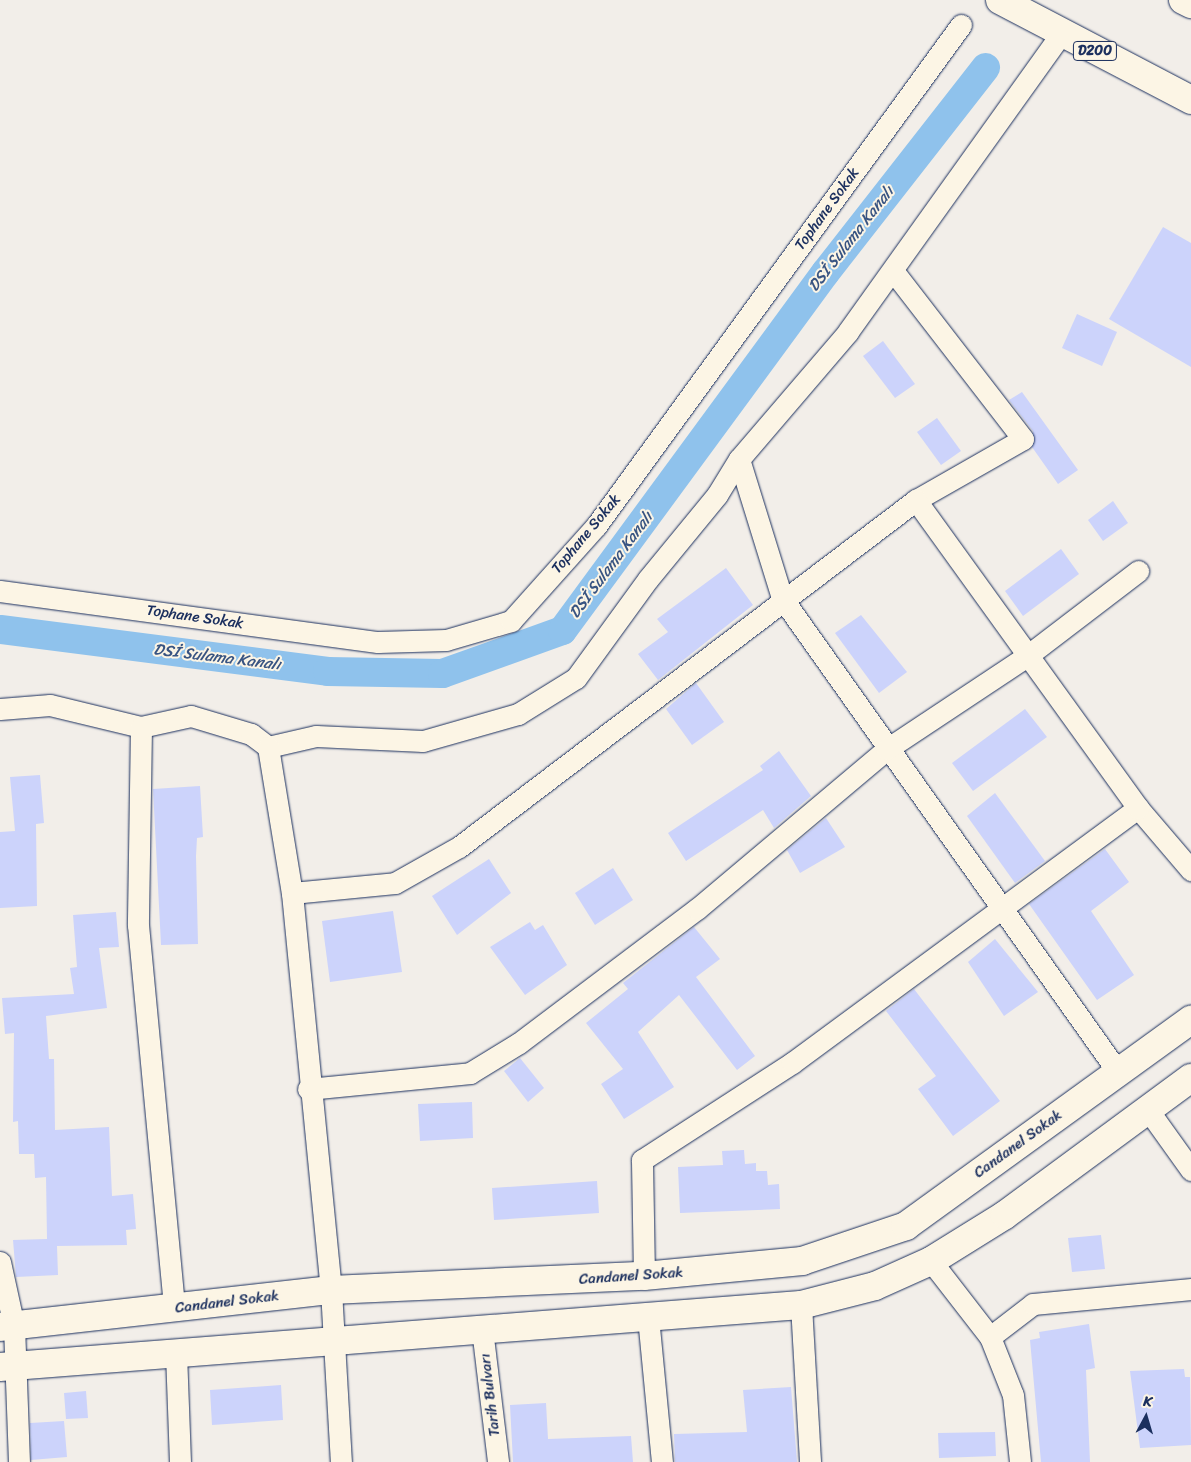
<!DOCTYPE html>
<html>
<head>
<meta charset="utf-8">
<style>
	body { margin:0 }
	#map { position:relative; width:1191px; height:1462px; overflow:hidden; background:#f2eee9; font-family:Sriracha,sans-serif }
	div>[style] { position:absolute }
	.canal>* { height:29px; margin:-14.5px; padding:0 14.5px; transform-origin:14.5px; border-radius:14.5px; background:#8fc2ec }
	.building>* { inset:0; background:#ccd3fb }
	.roads { filter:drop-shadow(0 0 1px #1b2f5e) drop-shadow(0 0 1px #1b2f5e) }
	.minor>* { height:21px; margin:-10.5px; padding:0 10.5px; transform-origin:10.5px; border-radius:10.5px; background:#fcf5e5 }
	.primary>* { height:28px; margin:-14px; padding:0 14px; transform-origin:14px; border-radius:14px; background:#fcf5e5 }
	.trunk>* { height:28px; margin:-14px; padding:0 14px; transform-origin:14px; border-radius:14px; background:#fcf5e5 }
	span { translate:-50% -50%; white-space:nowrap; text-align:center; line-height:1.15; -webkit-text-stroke:4px #fcf5e5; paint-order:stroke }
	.shield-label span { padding:1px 4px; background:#fcf5e5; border:1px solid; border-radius:4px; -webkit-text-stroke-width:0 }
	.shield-label { font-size:14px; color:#1b2f5e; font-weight:700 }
	.street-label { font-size:15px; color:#1b2f5e }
	.water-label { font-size:16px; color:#385482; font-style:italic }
	.north { position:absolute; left:1121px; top:1392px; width:50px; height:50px; -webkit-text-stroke:4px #fcf5e5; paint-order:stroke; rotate:6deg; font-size:14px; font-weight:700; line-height:20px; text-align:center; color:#1b2f5e }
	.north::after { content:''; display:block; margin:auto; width:18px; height:22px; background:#1b2f5e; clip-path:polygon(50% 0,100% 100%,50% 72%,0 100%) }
</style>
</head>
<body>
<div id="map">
	<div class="canal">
		<div style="left:0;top:629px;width:330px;rotate:7.3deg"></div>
		<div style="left:327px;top:671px;width:115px;rotate:1deg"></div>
		<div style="left:442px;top:673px;width:127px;rotate:-19.7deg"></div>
		<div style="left:562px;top:630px;width:444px;rotate:-53.7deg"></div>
		<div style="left:825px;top:272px;width:260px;rotate:-52deg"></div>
	</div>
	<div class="building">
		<div style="clip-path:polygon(1163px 227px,1191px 243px,1191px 367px,1109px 319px)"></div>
		<div style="clip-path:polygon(1077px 314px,1117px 332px,1102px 366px,1062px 348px)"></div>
		<div style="clip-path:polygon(883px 341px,915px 384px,895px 398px,863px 356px)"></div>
		<div style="clip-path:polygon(1022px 392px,1078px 470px,1058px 484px,1032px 447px,1033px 431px,1009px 400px)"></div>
		<div style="clip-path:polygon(937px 418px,961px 451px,941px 465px,917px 432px)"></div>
		<div style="clip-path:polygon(1113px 501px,1128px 523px,1103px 541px,1088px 520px)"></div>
		<div style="clip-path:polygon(1061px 549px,1079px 574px,1023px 616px,1005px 591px)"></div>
		<div style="clip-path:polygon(726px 568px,753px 605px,658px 680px,638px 654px,668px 632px,657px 619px)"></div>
		<div style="clip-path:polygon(861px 615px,907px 672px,879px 693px,835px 633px)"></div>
		<div style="clip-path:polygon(696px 683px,724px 722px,692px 745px,666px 709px)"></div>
		<div style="clip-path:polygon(1025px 709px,1047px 737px,973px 791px,952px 763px)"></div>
		<div style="clip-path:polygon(779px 751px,811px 796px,774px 828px,763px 810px,686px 861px,668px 833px,763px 770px,760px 766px)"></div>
		<div style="clip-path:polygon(40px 775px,44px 823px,36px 824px,37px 906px,0 908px,0 832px,15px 831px,10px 777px)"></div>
		<div style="clip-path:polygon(200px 786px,203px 837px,197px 838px,196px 856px,198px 944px,161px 945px,153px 789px)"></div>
		<div style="clip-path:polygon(995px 793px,1045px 861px,1015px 883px,967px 816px)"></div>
		<div style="clip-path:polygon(826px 818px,845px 847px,800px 873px,787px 850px)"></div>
		<div style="clip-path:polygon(1105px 849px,1129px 882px,1091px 911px,1134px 975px,1097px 1000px,1029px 904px)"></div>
		<div style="clip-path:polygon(489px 859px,511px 893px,457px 935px,432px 896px)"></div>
		<div style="clip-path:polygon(613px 868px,633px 900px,595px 925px,575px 893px)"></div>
		<div style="clip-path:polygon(393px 911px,402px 972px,330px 982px,322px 921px)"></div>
		<div style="clip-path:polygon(116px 912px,119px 947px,99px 948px,107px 1008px,46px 1016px,49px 1059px,54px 1059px,55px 1130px,109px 1127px,112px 1196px,133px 1194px,136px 1229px,126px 1230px,127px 1245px,57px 1246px,58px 1275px,16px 1277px,13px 1240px,47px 1239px,46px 1177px,35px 1178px,34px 1154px,19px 1154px,18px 1121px,13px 1122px,14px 1033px,5px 1034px,2px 998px,74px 994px,70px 968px,77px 967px,73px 915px)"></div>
		<div style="clip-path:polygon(530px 922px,535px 930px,543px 925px,567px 965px,525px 995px,490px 947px)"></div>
		<div style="clip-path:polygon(694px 927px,720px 959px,696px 977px,755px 1056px,737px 1070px,679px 995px,638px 1032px,674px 1087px,624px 1119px,601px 1084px,623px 1069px,586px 1023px,628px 989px,623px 983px)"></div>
		<div style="clip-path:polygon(995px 939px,1038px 992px,1004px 1016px,968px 962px)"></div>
		<div style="clip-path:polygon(914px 989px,1000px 1101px,953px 1136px,918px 1089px,936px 1076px,886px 1011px)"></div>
		<div style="clip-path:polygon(520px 1058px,544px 1088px,528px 1102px,504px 1071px)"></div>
		<div style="clip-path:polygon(472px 1102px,473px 1138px,420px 1141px,418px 1104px)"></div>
		<div style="clip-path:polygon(744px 1150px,745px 1164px,756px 1163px,756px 1171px,767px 1171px,768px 1185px,779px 1184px,780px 1209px,680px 1213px,678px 1167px,723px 1165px,722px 1151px)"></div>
		<div style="clip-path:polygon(597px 1181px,599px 1213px,494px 1220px,492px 1188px)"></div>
		<div style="clip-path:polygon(1101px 1235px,1105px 1269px,1072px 1272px,1068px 1238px)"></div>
		<div style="clip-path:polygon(1089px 1324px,1095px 1368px,1086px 1370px,1090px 1462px,1041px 1462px,1030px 1340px,1040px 1338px,1039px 1332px)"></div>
		<div style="clip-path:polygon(1184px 1369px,1185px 1377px,1190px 1377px,1191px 1445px,1140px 1448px,1130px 1371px)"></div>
		<div style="clip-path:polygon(281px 1385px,283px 1420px,212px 1425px,210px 1390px)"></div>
		<div style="clip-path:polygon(791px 1387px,797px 1462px,675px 1462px,674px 1434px,747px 1432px,743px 1390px)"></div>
		<div style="clip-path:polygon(86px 1391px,88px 1418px,66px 1419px,64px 1393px)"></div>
		<div style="clip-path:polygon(546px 1403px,548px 1439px,631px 1436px,633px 1462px,513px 1462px,510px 1405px)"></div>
		<div style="clip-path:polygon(64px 1421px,67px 1457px,31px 1460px,30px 1423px)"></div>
		<div style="clip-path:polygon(995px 1432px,996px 1456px,939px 1458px,938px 1433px)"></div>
	</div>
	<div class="roads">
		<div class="minor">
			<div style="left:1061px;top:34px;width:366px;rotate:125.6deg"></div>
			<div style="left:848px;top:332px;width:167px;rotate:130.6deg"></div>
			<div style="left:739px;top:459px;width:145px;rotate:72.8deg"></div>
			<div style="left:782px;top:598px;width:581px;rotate:54.67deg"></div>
			<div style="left:0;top:591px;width:381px;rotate:7.7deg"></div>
			<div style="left:378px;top:642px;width:68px;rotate:-1.7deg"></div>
			<div style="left:446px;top:640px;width:68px;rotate:-16.3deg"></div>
			<div style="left:511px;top:621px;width:127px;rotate:-48.2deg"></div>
			<div style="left:596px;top:526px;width:620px;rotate:-53.93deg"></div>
			<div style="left:0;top:709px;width:50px;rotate:-4.6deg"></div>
			<div style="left:50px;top:705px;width:94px;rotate:13.6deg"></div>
			<div style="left:141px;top:727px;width:198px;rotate:90.9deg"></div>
			<div style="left:138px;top:925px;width:385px;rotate:84.6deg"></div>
			<div style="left:141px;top:727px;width:51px;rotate:-12.4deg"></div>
			<div style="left:191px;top:716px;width:63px;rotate:16.7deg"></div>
			<div style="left:251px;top:734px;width:21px;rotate:37deg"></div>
			<div style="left:268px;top:747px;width:49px;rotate:-12.9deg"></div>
			<div style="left:316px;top:736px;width:107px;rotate:2.7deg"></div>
			<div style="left:423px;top:741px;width:99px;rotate:-15.9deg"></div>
			<div style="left:518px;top:714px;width:68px;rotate:-31.8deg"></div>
			<div style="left:576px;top:678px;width:122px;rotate:-54deg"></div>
			<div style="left:648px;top:579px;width:109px;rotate:-50.6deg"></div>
			<div style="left:717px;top:495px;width:42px;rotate:-58.6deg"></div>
			<div style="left:268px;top:747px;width:148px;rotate:80.7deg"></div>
			<div style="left:292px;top:893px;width:399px;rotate:84.4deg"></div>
			<div style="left:331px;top:1290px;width:172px;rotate:86.7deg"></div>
			<div style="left:1138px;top:808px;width:82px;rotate:49.5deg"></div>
			<div style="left:292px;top:893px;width:103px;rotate:-5.5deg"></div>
			<div style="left:395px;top:883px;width:73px;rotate:-29.4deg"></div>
			<div style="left:459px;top:847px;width:574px;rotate:-37.21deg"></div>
			<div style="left:916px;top:500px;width:123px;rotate:-29.7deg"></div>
			<div style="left:1023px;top:439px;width:212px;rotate:-127.7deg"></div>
			<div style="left:308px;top:1089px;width:163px;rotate:-5.6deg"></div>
			<div style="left:470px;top:1073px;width:57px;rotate:-31.5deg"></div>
			<div style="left:519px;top:1043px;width:223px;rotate:-37deg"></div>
			<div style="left:697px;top:909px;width:248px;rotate:-40.1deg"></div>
			<div style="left:887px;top:749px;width:168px;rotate:-33.6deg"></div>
			<div style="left:1027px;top:656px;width:140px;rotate:-37.4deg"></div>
			<div style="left:1148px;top:1110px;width:74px;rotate:54.4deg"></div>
			<div style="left:931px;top:1261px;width:96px;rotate:52.2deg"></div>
			<div style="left:990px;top:1337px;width:62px;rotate:68.4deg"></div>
			<div style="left:1013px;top:1395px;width:67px;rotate:84deg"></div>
			<div style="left:0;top:1262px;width:66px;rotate:77.7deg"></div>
			<div style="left:14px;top:1326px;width:136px;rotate:87.9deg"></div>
			<div style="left:644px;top:1276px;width:116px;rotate:-91deg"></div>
			<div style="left:642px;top:1160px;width:179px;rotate:-32.9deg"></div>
			<div style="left:792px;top:1063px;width:430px;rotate:-36.4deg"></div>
			<div style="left:1138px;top:808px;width:380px;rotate:-125.8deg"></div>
			<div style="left:801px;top:1305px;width:157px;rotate:86.7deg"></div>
			<div style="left:648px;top:1317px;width:146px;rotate:84.5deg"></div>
			<div style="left:482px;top:1329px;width:134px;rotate:83.1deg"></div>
			<div style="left:990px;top:1337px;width:54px;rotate:-37.5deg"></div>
			<div style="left:1033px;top:1304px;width:159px;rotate:-5.4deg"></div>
			<div style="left:176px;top:1353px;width:109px;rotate:87.9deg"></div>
		</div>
		<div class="primary">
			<div style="left:0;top:1327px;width:333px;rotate:-6.4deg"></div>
			<div style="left:331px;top:1290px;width:313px;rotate:-2.6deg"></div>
			<div style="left:644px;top:1276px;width:159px;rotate:-5.4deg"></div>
			<div style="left:802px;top:1261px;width:110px;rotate:-18.6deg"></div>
			<div style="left:906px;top:1226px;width:352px;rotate:-35.9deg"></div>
			<div style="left:0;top:1367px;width:803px;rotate:-4.43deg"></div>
			<div style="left:801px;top:1305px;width:76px;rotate:-14.4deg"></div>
			<div style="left:875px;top:1286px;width:61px;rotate:-24.1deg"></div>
			<div style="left:931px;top:1261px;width:87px;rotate:-31.9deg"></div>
			<div style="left:1005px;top:1215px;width:231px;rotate:-36.4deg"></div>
		</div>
		<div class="trunk">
			<div style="left:1000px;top:0;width:216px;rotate:27.6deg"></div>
			<div style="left:1183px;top:0;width:9px;rotate:27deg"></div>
		</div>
	</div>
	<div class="shield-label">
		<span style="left:1095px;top:51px">D200</span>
	</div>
	<div class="street-label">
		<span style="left:827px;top:209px;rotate:-54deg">Tophane Sokak</span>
		<span style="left:586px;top:534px;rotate:-50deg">Tophane Sokak</span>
		<span style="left:195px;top:617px;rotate:8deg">Tophane Sokak</span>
		<span style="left:1018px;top:1144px;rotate:-36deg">Candanel Sokak</span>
		<span style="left:631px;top:1276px;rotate:-4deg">Candanel Sokak</span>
		<span style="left:227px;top:1302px;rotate:-7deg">Candanel Sokak</span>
		<span style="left:490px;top:1395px;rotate:-97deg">Tarih Bulvarı</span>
	</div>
	<div class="water-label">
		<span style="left:851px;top:239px;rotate:-52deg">DSİ Sulama Kanalı</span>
		<span style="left:611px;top:565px;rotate:-53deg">DSİ Sulama Kanalı</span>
		<span style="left:217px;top:657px;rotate:7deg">DSİ Sulama Kanalı</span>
	</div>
	<div class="north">K</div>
</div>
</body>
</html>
